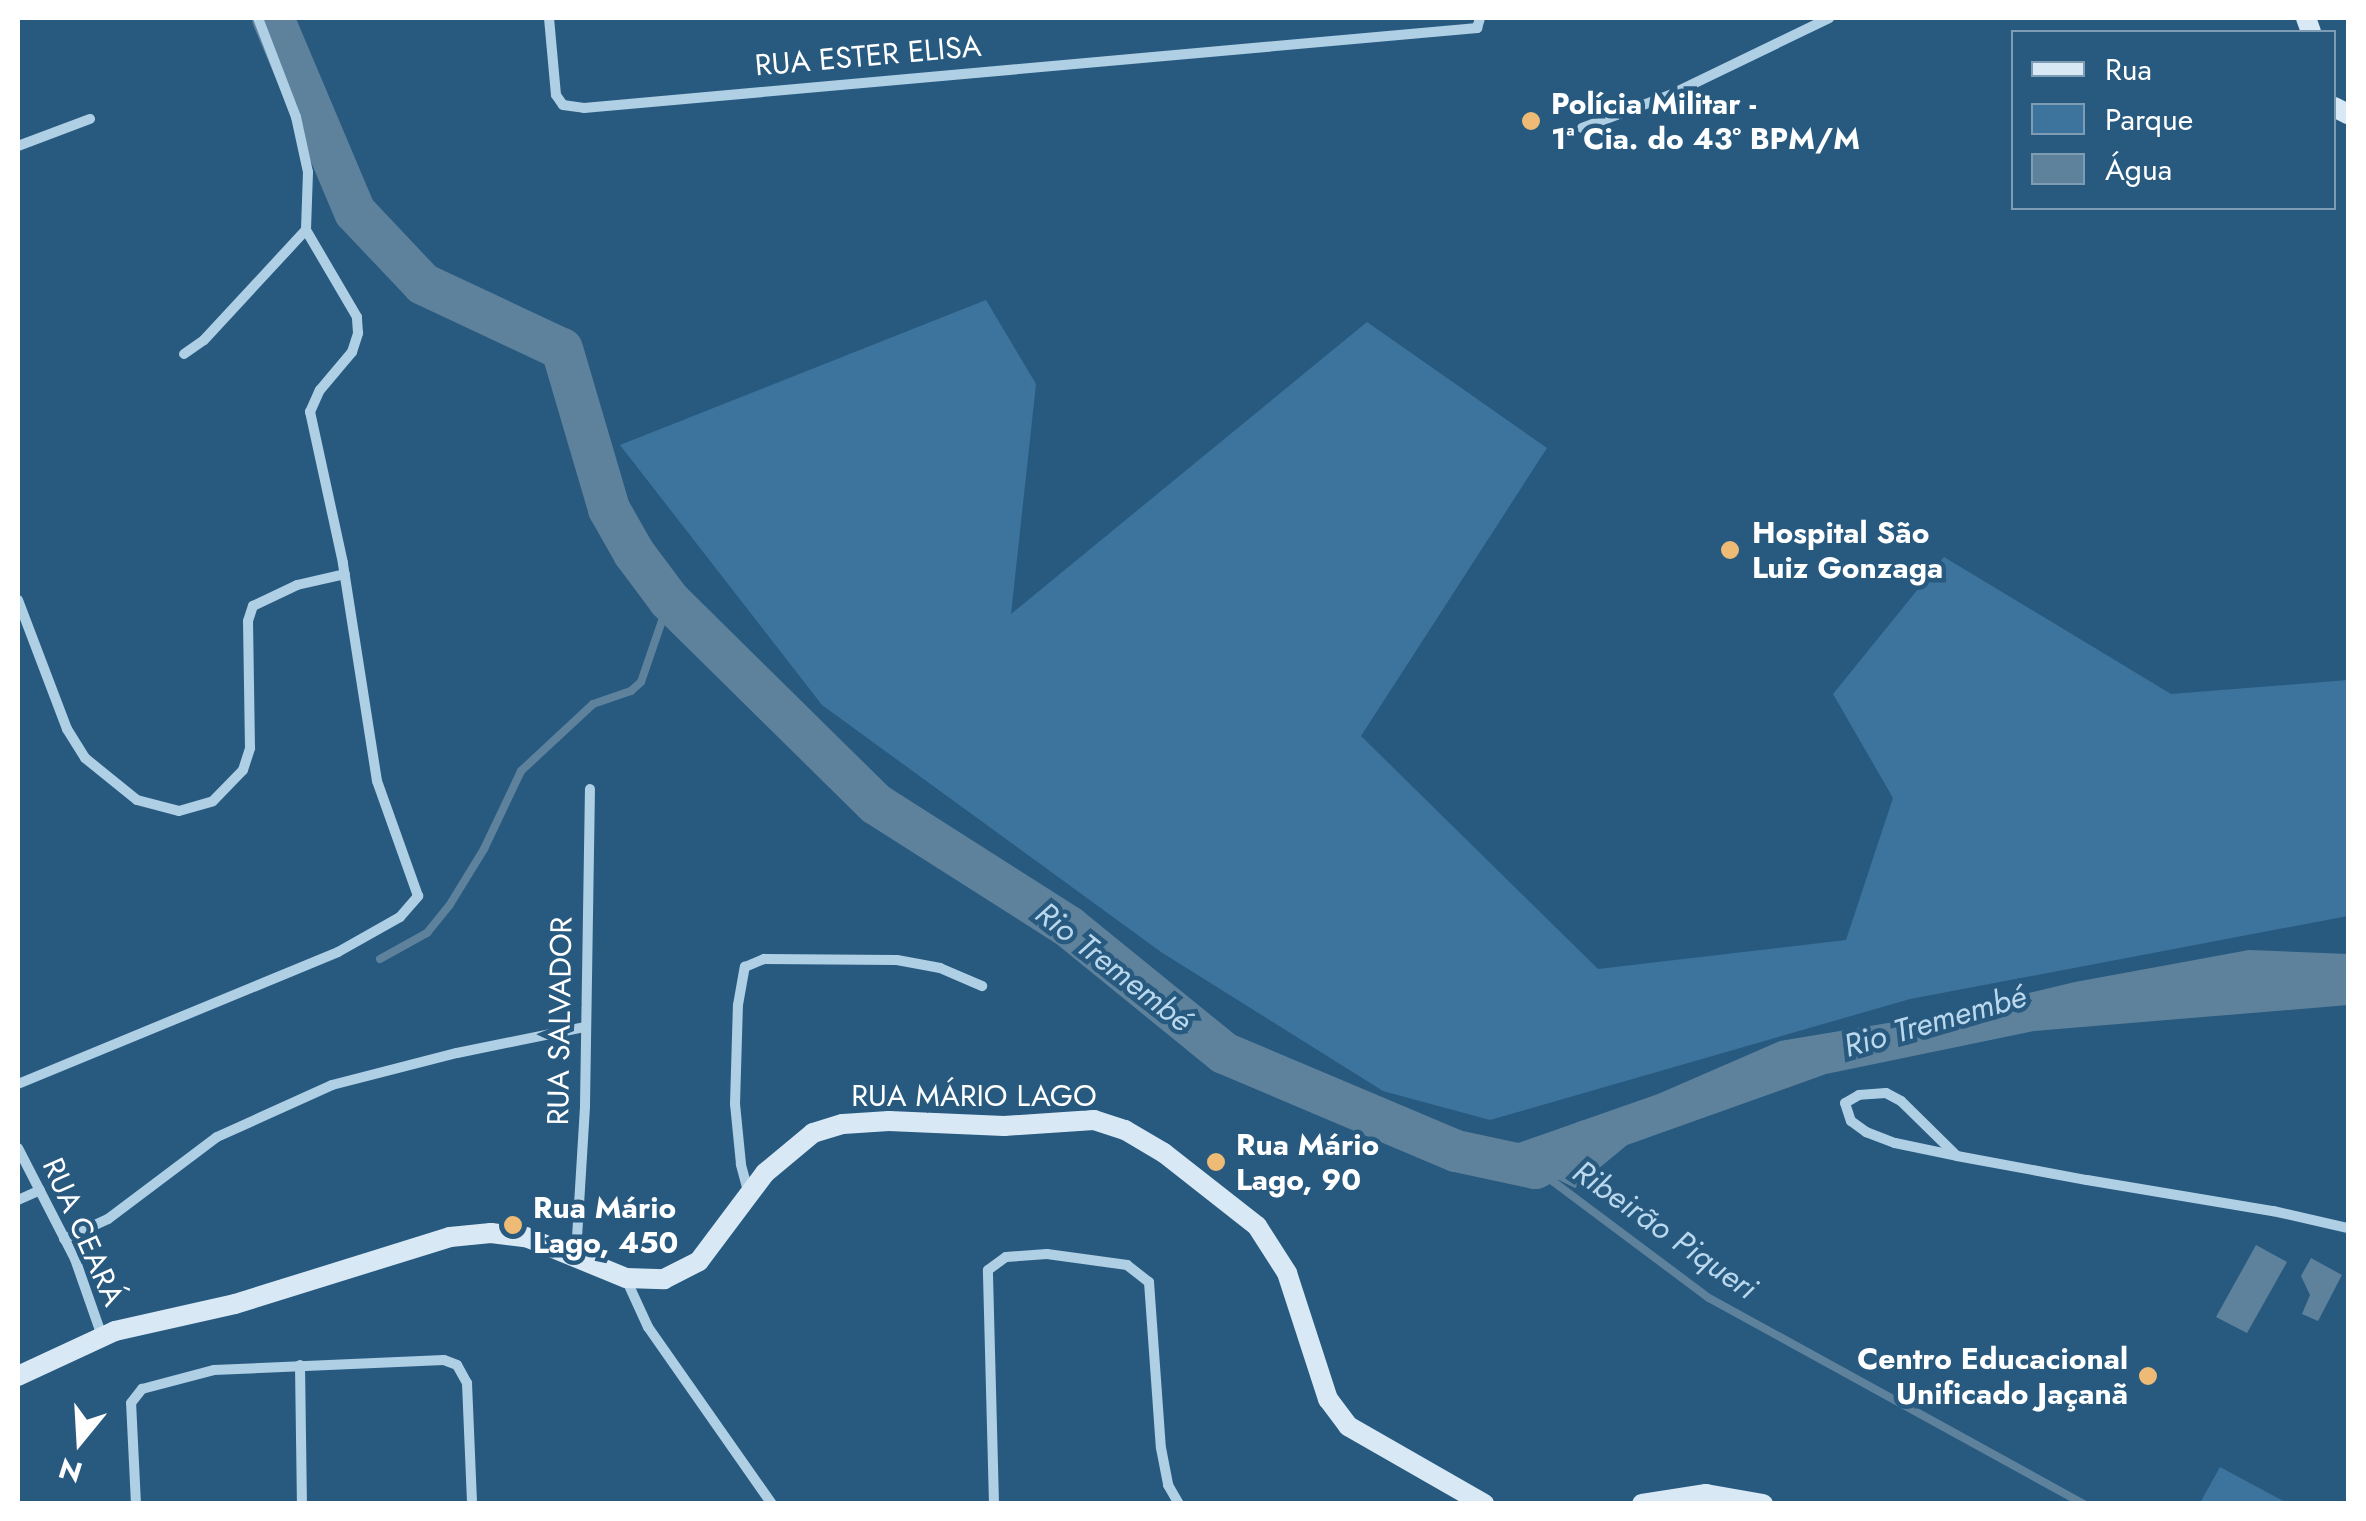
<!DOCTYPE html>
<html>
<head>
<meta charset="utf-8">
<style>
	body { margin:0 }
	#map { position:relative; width:2366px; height:1521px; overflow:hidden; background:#285a80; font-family:Jost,sans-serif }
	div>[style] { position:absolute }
	.green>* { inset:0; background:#3d749d }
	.water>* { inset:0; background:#5f829c }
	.stream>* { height:8px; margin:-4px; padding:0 4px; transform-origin:4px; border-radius:4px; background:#5f829c }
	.river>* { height:42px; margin:-21px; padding:0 21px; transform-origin:21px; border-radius:21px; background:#5f829c }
	.street>* { height:10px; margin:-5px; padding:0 5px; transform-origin:5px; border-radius:5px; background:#afcfe5 }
	.secondary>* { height:20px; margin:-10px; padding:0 10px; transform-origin:10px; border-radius:10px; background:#d8e9f5 }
	.dots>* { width:28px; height:28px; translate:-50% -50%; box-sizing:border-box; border:5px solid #285a80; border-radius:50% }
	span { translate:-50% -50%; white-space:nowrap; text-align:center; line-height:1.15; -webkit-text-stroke:9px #285a80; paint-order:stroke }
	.street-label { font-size:30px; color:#fff }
	.poi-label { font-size:30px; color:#fff; font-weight:700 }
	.left { translate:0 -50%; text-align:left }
	.right { translate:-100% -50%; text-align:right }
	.water-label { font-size:32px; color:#bad8ed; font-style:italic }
	.frame { position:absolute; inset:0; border:20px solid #fff; pointer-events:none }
	.legend { position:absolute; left:2011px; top:30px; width:325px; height:180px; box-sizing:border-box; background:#285a80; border:2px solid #7e9cb3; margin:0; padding:12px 18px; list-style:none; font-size:30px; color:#fff }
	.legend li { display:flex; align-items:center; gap:20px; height:50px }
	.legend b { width:50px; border:2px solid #7e9cb3 }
	.north { position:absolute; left:30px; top:1391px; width:100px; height:100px; -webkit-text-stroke:8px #285a80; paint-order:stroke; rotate:198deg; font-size:28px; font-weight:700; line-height:40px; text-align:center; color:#fff }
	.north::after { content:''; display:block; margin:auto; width:35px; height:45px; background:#fff; clip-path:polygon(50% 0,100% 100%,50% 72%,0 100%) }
</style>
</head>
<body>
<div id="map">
	<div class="green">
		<div style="clip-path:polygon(986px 300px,1036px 384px,1011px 614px,1367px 322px,1547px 448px,1361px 736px,1598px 969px,1846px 940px,1893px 798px,1833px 694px,1944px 557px,2171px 694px,2348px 680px,2348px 916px,1910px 999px,1490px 1120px,1383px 1091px,1161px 952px,822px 705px,620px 445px)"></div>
		<div style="clip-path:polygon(2220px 1467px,2287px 1503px,2200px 1503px)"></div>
	</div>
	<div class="water">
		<div style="clip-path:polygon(2249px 950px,2348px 954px,2348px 1005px,2034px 1031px,1826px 1074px,1627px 1145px,1575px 1188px,1498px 1150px,1658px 1094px,1780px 1041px,1936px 1015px,2075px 982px)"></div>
		<div style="clip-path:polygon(2256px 1245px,2287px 1262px,2247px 1333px,2216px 1317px)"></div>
		<div style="clip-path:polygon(2311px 1258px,2342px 1275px,2318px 1321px,2302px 1314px,2310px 1295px,2301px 1276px)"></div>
	</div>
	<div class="stream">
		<div style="left:380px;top:959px;width:54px;rotate:-29deg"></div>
		<div style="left:427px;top:933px;width:35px;rotate:-51deg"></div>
		<div style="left:449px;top:906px;width:67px;rotate:-58.4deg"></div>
		<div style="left:484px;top:849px;width:86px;rotate:-64.6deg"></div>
		<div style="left:521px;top:771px;width:98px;rotate:-42.9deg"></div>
		<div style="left:593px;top:704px;width:40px;rotate:-18.9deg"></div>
		<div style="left:631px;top:691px;width:13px;rotate:-42deg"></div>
		<div style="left:641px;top:682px;width:87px;rotate:-71.1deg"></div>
		<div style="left:1535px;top:1168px;width:217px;rotate:36.8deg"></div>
		<div style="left:1709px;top:1298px;width:428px;rotate:28.8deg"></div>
	</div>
	<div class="river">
		<div style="left:273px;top:18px;width:211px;rotate:67.1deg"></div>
		<div style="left:355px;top:212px;width:99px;rotate:46.6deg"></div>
		<div style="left:423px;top:284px;width:153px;rotate:25.1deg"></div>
		<div style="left:562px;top:349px;width:167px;rotate:73.6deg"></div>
		<div style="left:609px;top:509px;width:51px;rotate:60.4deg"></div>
		<div style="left:634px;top:553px;width:59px;rotate:53.3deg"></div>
		<div style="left:669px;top:600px;width:291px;rotate:44.6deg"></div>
		<div style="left:876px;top:804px;width:229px;rotate:32.5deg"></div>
		<div style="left:1069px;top:927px;width:200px;rotate:39.1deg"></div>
		<div style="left:1224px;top:1053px;width:252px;rotate:22.9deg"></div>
		<div style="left:1456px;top:1151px;width:81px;rotate:12.1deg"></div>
		<div style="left:1535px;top:1168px;width:59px;rotate:-27.4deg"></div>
	</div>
	<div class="street">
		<div style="left:258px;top:18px;width:106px;rotate:69deg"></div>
		<div style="left:296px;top:117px;width:56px;rotate:77.7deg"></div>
		<div style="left:308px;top:172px;width:58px;rotate:92deg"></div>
		<div style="left:549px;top:18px;width:77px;rotate:84.8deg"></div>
		<div style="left:556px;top:95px;width:12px;rotate:55deg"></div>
		<div style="left:563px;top:105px;width:21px;rotate:8deg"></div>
		<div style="left:584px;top:108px;width:897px;rotate:-5.12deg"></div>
		<div style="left:1477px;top:28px;width:10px;rotate:-73deg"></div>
		<div style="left:1582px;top:128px;width:94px;rotate:-20.6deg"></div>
		<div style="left:1670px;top:95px;width:177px;rotate:-25.8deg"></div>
		<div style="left:18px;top:146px;width:77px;rotate:-20.6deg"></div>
		<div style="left:184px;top:354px;width:24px;rotate:-35deg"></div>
		<div style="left:204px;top:340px;width:150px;rotate:-47.2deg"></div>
		<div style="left:18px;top:600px;width:138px;rotate:69.2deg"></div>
		<div style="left:67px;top:729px;width:34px;rotate:58deg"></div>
		<div style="left:85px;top:758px;width:67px;rotate:38.9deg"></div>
		<div style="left:137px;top:800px;width:43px;rotate:14.7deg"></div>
		<div style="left:179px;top:811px;width:35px;rotate:-16deg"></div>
		<div style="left:213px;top:801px;width:43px;rotate:-45.9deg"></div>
		<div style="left:243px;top:770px;width:23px;rotate:-72deg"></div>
		<div style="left:250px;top:748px;width:127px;rotate:-90.9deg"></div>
		<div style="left:248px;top:621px;width:16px;rotate:-72deg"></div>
		<div style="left:253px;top:606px;width:49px;rotate:-25.5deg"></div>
		<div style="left:297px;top:585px;width:49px;rotate:-12.9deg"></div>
		<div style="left:18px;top:1084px;width:346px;rotate:-22.4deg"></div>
		<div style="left:338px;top:952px;width:71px;rotate:-29.4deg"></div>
		<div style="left:400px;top:917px;width:28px;rotate:-49deg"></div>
		<div style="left:418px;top:896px;width:122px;rotate:-109.6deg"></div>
		<div style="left:377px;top:781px;width:221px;rotate:-98.9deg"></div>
		<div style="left:343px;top:563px;width:155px;rotate:-102.3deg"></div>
		<div style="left:310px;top:412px;width:24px;rotate:-66deg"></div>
		<div style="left:320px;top:390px;width:50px;rotate:-49.9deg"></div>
		<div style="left:352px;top:352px;width:20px;rotate:-72deg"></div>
		<div style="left:358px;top:333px;width:16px;rotate:-94deg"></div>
		<div style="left:357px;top:317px;width:101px;rotate:-120.4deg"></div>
		<div style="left:18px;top:1148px;width:125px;rotate:62.8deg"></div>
		<div style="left:75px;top:1259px;width:82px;rotate:70.7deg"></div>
		<div style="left:1957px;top:1156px;width:78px;rotate:-135.5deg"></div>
		<div style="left:1901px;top:1101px;width:17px;rotate:-152deg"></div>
		<div style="left:1886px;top:1093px;width:27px;rotate:176deg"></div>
		<div style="left:1859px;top:1095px;width:16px;rotate:150deg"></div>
		<div style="left:1845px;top:1103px;width:19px;rotate:72deg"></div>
		<div style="left:1851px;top:1121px;width:19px;rotate:36deg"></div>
		<div style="left:1866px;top:1132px;width:31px;rotate:21deg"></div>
		<div style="left:1895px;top:1143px;width:63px;rotate:11.8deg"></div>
		<div style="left:1957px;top:1156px;width:132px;rotate:10.5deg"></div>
		<div style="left:2087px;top:1180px;width:189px;rotate:9.5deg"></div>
		<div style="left:2273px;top:1211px;width:77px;rotate:12.8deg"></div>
		<div style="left:748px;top:1191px;width:28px;rotate:-105deg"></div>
		<div style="left:741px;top:1164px;width:60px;rotate:-95.7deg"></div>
		<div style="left:735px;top:1104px;width:99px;rotate:-88.3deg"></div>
		<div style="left:738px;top:1005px;width:39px;rotate:-80deg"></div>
		<div style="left:745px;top:967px;width:21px;rotate:-23deg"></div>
		<div style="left:764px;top:959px;width:133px;rotate:0.4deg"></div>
		<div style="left:897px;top:960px;width:44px;rotate:10.5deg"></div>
		<div style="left:940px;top:968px;width:46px;rotate:23.2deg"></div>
		<div style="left:18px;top:1200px;width:24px;rotate:-24deg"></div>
		<div style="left:64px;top:1239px;width:48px;rotate:-24.4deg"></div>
		<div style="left:108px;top:1219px;width:136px;rotate:-37deg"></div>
		<div style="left:217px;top:1137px;width:126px;rotate:-24.3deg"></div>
		<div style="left:332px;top:1085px;width:129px;rotate:-14.4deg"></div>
		<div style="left:457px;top:1053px;width:131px;rotate:-11.5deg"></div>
		<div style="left:576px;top:1254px;width:149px;rotate:-86.5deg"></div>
		<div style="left:585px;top:1105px;width:316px;rotate:-89.1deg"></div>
		<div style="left:626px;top:1279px;width:53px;rotate:65.4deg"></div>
		<div style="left:648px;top:1327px;width:216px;rotate:55deg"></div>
		<div style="left:300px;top:1365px;width:139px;rotate:89.2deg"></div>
		<div style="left:136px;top:1504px;width:101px;rotate:-92.8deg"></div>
		<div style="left:131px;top:1403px;width:18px;rotate:-52deg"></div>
		<div style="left:142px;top:1389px;width:74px;rotate:-14.8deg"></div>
		<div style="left:214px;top:1370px;width:230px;rotate:-2.5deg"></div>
		<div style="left:444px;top:1360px;width:14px;rotate:21deg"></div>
		<div style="left:457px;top:1365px;width:21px;rotate:61deg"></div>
		<div style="left:467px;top:1383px;width:121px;rotate:87.6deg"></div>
		<div style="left:994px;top:1504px;width:234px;rotate:-91.5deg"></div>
		<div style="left:988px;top:1270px;width:22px;rotate:-36deg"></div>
		<div style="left:1006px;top:1257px;width:41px;rotate:-4.2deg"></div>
		<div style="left:1047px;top:1254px;width:81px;rotate:7.8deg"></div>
		<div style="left:1127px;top:1265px;width:28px;rotate:38deg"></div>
		<div style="left:1149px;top:1282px;width:166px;rotate:85.9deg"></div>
		<div style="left:1161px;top:1448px;width:38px;rotate:79deg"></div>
		<div style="left:1168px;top:1485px;width:22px;rotate:60deg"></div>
	</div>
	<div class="secondary">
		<div style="left:2306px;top:18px;width:15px;rotate:70deg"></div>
		<div style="left:2334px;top:107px;width:16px;rotate:27deg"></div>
		<div style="left:18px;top:1376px;width:107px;rotate:-24.9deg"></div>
		<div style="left:115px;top:1331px;width:123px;rotate:-12.7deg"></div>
		<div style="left:235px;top:1304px;width:225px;rotate:-17.3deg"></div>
		<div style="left:450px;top:1237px;width:41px;rotate:-5.6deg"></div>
		<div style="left:491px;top:1233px;width:35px;rotate:7deg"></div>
		<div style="left:526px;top:1237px;width:108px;rotate:22.3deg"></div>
		<div style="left:626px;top:1278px;width:38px;rotate:2deg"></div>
		<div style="left:664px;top:1279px;width:39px;rotate:-27deg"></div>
		<div style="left:699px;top:1261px;width:110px;rotate:-53.1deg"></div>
		<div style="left:765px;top:1173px;width:62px;rotate:-39.8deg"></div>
		<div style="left:813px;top:1133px;width:31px;rotate:-17deg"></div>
		<div style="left:843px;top:1124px;width:46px;rotate:-3.7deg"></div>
		<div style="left:889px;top:1121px;width:115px;rotate:2.5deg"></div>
		<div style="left:1004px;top:1126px;width:90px;rotate:-3.8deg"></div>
		<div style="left:1094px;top:1120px;width:33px;rotate:18deg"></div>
		<div style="left:1125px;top:1130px;width:45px;rotate:30.5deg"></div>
		<div style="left:1164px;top:1153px;width:118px;rotate:38.1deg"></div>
		<div style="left:1257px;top:1226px;width:56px;rotate:57.4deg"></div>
		<div style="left:1287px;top:1273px;width:133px;rotate:72deg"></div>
		<div style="left:1328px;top:1399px;width:34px;rotate:53deg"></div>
		<div style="left:1348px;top:1426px;width:157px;rotate:29.8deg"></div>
		<div style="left:1642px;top:1504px;width:65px;rotate:-8.9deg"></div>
		<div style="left:1706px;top:1494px;width:58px;rotate:10deg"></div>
	</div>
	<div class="dots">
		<div style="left:1531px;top:121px;background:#edbb75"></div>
		<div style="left:1730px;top:550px;background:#edbb75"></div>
		<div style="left:1216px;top:1162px;background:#edbb75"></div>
		<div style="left:513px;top:1225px;background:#edbb75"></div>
		<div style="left:2148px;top:1376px;background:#edbb75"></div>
	</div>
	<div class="street-label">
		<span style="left:868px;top:56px;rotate:-5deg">RUA ESTER ELISA</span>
		<span style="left:560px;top:1021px;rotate:-89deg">RUA SALVADOR</span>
		<span style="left:974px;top:1096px">RUA MÁRIO LAGO</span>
		<span style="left:83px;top:1232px;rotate:66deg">RUA CEARÁ</span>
	</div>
	<div class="poi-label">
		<span class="left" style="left:1551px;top:121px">Polícia Militar -<br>1ª Cia. do 43º BPM/M</span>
		<span class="left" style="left:1752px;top:550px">Hospital São<br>Luiz Gonzaga</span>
		<span class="left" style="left:1236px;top:1162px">Rua Mário<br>Lago, 90</span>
		<span class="left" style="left:533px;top:1225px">Rua Mário<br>Lago, 450</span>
		<span class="right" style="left:2128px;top:1376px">Centro Educacional<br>Unificado Jaçanã</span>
	</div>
	<div class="water-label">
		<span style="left:1114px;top:967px;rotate:38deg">Rio Tremembé</span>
		<span style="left:1935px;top:1021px;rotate:-16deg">Rio Tremembé</span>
		<span style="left:1665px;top:1230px;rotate:35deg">Ribeirão Piqueri</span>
	</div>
	<div class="frame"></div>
	<ul class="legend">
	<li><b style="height:12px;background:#d8e9f5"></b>Rua</li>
	<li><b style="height:28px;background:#3d749d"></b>Parque</li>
	<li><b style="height:28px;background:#5f829c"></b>Água</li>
	</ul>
	<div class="north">N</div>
</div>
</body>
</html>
